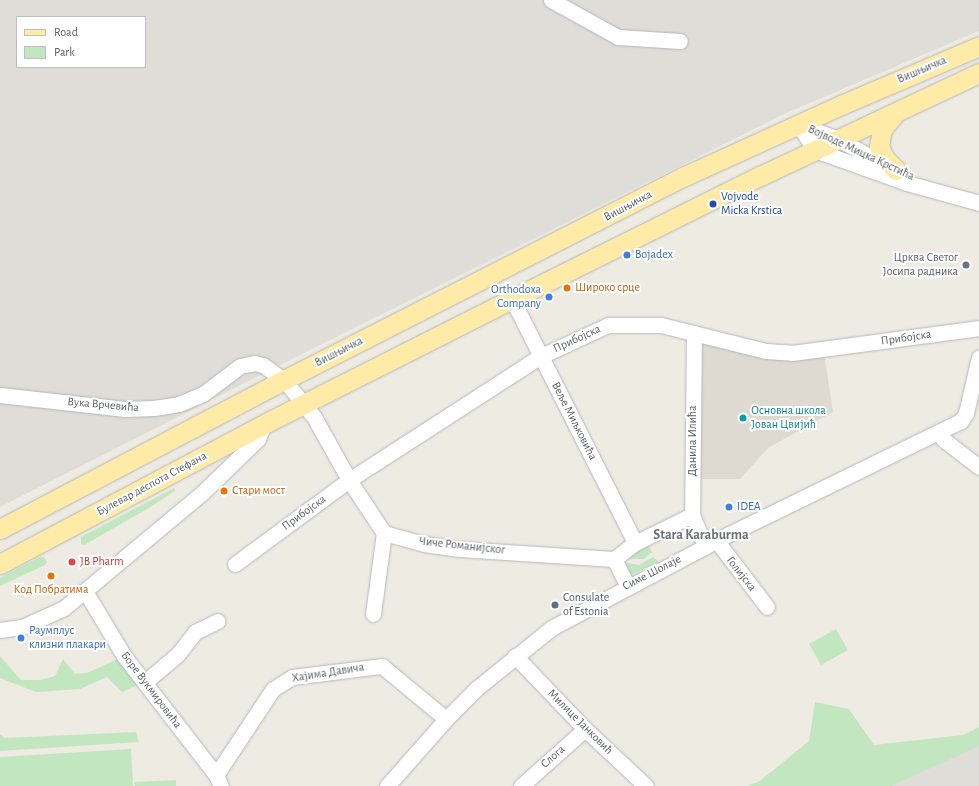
<!DOCTYPE html>
<html>
<head>
<meta charset="utf-8">
<style>
	body { margin:0 }
	#map { position:relative; width:979px; height:786px; overflow:hidden; background:#eeebe3; font-family:"Alegreya Sans",sans-serif }
	div>[style] { position:absolute }
	.industrial>* { inset:0; background:#dfddd8 }
	.education>* { inset:0; background:#dedad1 }
	.green>* { inset:0; background:#c2e6bf }
	.roads { filter:drop-shadow(0 0 1px #b4b7bb) drop-shadow(0 0 1px #b4b7bb) }
	.minor>* { height:15px; margin:-7.5px; padding:0 7.5px; transform-origin:7.5px; border-radius:7.5px; background:#fff }
	.major>* { height:19px; margin:-9.5px; padding:0 9.5px; transform-origin:9.5px; border-radius:9.5px; background:#ffeba8 }
	.dots>* { width:11px; height:11px; translate:-50% -50%; box-sizing:border-box; border:2px solid #fff; border-radius:50% }
	span { translate:-50% -50%; white-space:nowrap; text-align:center; line-height:1.15; -webkit-text-stroke:4px #fff; paint-order:stroke }
	.street-label { font-size:12px; color:#5b6064 }
	.transit-label { font-size:12px; color:#164399 }
	.left { translate:0 -50%; text-align:left }
	.shop-label { font-size:12px; color:#366cbe }
	.right { translate:-100% -50%; text-align:right }
	.worship-label { font-size:12px; color:#5b616d }
	.food-label { font-size:12px; color:#c56008 }
	.culture-label { font-size:12px; color:#0d838f }
	.health-label { font-size:12px; color:#be3a42 }
	.service-label { font-size:12px; color:#4e5e75 }
	.quarter-label { font-size:14px; color:#6c7276; font-weight:700 }
	.legend { position:absolute; left:16px; top:16px; width:130px; height:52px; box-sizing:border-box; background:#fff; border:1px solid #bdbfc1; margin:0; padding:5px 7px; list-style:none; font-size:12px; color:#5b6064 }
	.legend li { display:flex; align-items:center; gap:8px; height:20px }
	.legend b { width:20px; border:1px solid #bdbfc1 }
</style>
</head>
<body>
<div id="map">
	<div class="industrial">
		<div style="clip-path:polygon(evenodd,0 0,979px 0,979px 31px,784px 114px,302px 354px,0 507px,0 0,17px 17px,145px 17px,145px 67px,17px 67px,17px 17px)"></div>
		<div style="clip-path:polygon(979px 737px,979px 786px,862px 786px)"></div>
	</div>
	<div class="education">
		<div style="clip-path:polygon(697px 338px,824px 353px,833px 412px,768px 448px,740px 479px,696px 479px)"></div>
	</div>
	<div class="green">
		<div style="clip-path:polygon(174px 488px,175px 491px,147px 509px,84px 545px,81px 544px,81px 537px)"></div>
		<div style="clip-path:polygon(649px 546px,652px 552px,644px 559px,624px 559px)"></div>
		<div style="clip-path:polygon(40px 557px,44px 557px,47px 562px,45px 565px,0 586px,0 578px)"></div>
		<div style="clip-path:polygon(653px 557px,659px 562px,634px 574px,630px 574px,623px 562px,639px 565px)"></div>
		<div style="clip-path:polygon(836px 629px,848px 650px,821px 665px,809px 644px)"></div>
		<div style="clip-path:polygon(0 656px,21px 680px,40px 680px,55px 676px,63px 659px,75px 674px,87px 673px,124px 656px,145px 682px,122px 692px,107px 677px,80px 689px,36px 692px,0 678px)"></div>
		<div style="clip-path:polygon(815px 702px,849px 709px,874px 745px,963px 735px,979px 727px,979px 746px,891px 786px,747px 786px,760px 781px,809px 741px)"></div>
		<div style="clip-path:polygon(136px 732px,139px 742px,0 751px,0 734px,5px 738px)"></div>
		<div style="clip-path:polygon(131px 749px,133px 786px,0 786px,0 757px)"></div>
		<div style="clip-path:polygon(176px 780px,176px 786px,135px 786px,134px 782px)"></div>
	</div>
	<div class="roads">
		<div class="minor">
			<div style="left:551px;top:0;width:77px;rotate:28.9deg"></div>
			<div style="left:618px;top:37px;width:62px;rotate:3.7deg"></div>
			<div style="left:798px;top:124px;width:24px;rotate:57deg"></div>
			<div style="left:811px;top:144px;width:15px;rotate:37deg"></div>
			<div style="left:823px;top:153px;width:89px;rotate:19.7deg"></div>
			<div style="left:907px;top:183px;width:75px;rotate:15.5deg"></div>
			<div style="left:798px;top:124px;width:43px;rotate:20.6deg"></div>
			<div style="left:838px;top:139px;width:60px;rotate:28.7deg"></div>
			<div style="left:512px;top:299px;width:273px;rotate:63.2deg"></div>
			<div style="left:694px;top:333px;width:182px;rotate:90.6deg"></div>
			<div style="left:692px;top:515px;width:34px;rotate:67deg"></div>
			<div style="left:0;top:395px;width:126px;rotate:6.4deg"></div>
			<div style="left:125px;top:409px;width:29px;rotate:-2deg"></div>
			<div style="left:154px;top:408px;width:25px;rotate:-9deg"></div>
			<div style="left:179px;top:404px;width:26px;rotate:-23deg"></div>
			<div style="left:203px;top:394px;width:46px;rotate:-37.1deg"></div>
			<div style="left:240px;top:366px;width:15px;rotate:-11deg"></div>
			<div style="left:255px;top:363px;width:8px;rotate:14deg"></div>
			<div style="left:263px;top:365px;width:26px;rotate:36deg"></div>
			<div style="left:284px;top:380px;width:48px;rotate:51deg"></div>
			<div style="left:314px;top:417px;width:72px;rotate:60.9deg"></div>
			<div style="left:349px;top:480px;width:64px;rotate:56.6deg"></div>
			<div style="left:384px;top:533px;width:41px;rotate:15.4deg"></div>
			<div style="left:424px;top:544px;width:36px;rotate:8deg"></div>
			<div style="left:460px;top:549px;width:154px;rotate:3.7deg"></div>
			<div style="left:614px;top:559px;width:30px;rotate:63deg"></div>
			<div style="left:939px;top:433px;width:9px;rotate:54deg"></div>
			<div style="left:944px;top:440px;width:44px;rotate:37.6deg"></div>
			<div style="left:716px;top:540px;width:84px;rotate:52.7deg"></div>
			<div style="left:614px;top:559px;width:26px;rotate:-37deg"></div>
			<div style="left:635px;top:543px;width:64px;rotate:-26.2deg"></div>
			<div style="left:235px;top:564px;width:142px;rotate:-36.4deg"></div>
			<div style="left:349px;top:480px;width:229px;rotate:-32.9deg"></div>
			<div style="left:541px;top:356px;width:74px;rotate:-24.8deg"></div>
			<div style="left:608px;top:325px;width:53px"></div>
			<div style="left:661px;top:325px;width:108px;rotate:13.9deg"></div>
			<div style="left:766px;top:351px;width:26px;rotate:4deg"></div>
			<div style="left:792px;top:353px;width:189px;rotate:-7.6deg"></div>
			<div style="left:85px;top:591px;width:76px;rotate:59deg"></div>
			<div style="left:124px;top:656px;width:150px;rotate:52.3deg"></div>
			<div style="left:216px;top:775px;width:12px;rotate:66deg"></div>
			<div style="left:373px;top:614px;width:82px;rotate:-82.3deg"></div>
			<div style="left:0;top:630px;width:22px;rotate:-8deg"></div>
			<div style="left:22px;top:627px;width:46px;rotate:-24.3deg"></div>
			<div style="left:64px;top:608px;width:180px;rotate:-39.8deg"></div>
			<div style="left:202px;top:493px;width:78px;rotate:-44deg"></div>
			<div style="left:258px;top:439px;width:9px;rotate:-69deg"></div>
			<div style="left:261px;top:431px;width:5px;rotate:-101deg"></div>
			<div style="left:515px;top:656px;width:101px;rotate:46.2deg"></div>
			<div style="left:585px;top:729px;width:83px;rotate:43.1deg"></div>
			<div style="left:145px;top:682px;width:43px;rotate:-40.3deg"></div>
			<div style="left:178px;top:654px;width:28px;rotate:-52deg"></div>
			<div style="left:195px;top:632px;width:25px;rotate:-26deg"></div>
			<div style="left:216px;top:775px;width:103px;rotate:-56.5deg"></div>
			<div style="left:273px;top:689px;width:22px;rotate:-32deg"></div>
			<div style="left:292px;top:677px;width:91px;rotate:-7deg"></div>
			<div style="left:382px;top:666px;width:83px;rotate:39.6deg"></div>
			<div style="left:387px;top:786px;width:89px;rotate:-48.6deg"></div>
			<div style="left:446px;top:719px;width:44px;rotate:-45deg"></div>
			<div style="left:477px;top:688px;width:97px;rotate:-38.8deg"></div>
			<div style="left:553px;top:627px;width:197px;rotate:-27.9deg"></div>
			<div style="left:727px;top:535px;width:260px;rotate:-26deg"></div>
			<div style="left:961px;top:421px;width:9px;rotate:-58deg"></div>
			<div style="left:966px;top:413px;width:57px;rotate:-76.9deg"></div>
			<div style="left:521px;top:786px;width:86px;rotate:-41.7deg"></div>
		</div>
		<div class="major">
			<div style="left:893px;top:116px;width:17px;rotate:130deg"></div>
			<div style="left:882px;top:129px;width:17px;rotate:100deg"></div>
			<div style="left:879px;top:146px;width:13px;rotate:67deg"></div>
			<div style="left:884px;top:158px;width:17px;rotate:45deg"></div>
			<div style="left:0;top:529px;width:321px;rotate:-27.7deg"></div>
			<div style="left:284px;top:380px;width:448px;rotate:-27deg"></div>
			<div style="left:683px;top:177px;width:174px;rotate:-24.5deg"></div>
			<div style="left:841px;top:105px;width:150px;rotate:-23.1deg"></div>
			<div style="left:0;top:564px;width:303px;rotate:-27.9deg"></div>
			<div style="left:268px;top:422px;width:273px;rotate:-26.8deg"></div>
			<div style="left:512px;top:299px;width:277px;rotate:-26.4deg"></div>
			<div style="left:760px;top:176px;width:242px;rotate:-25.2deg"></div>
		</div>
	</div>
	<div class="dots">
		<div style="left:713px;top:204px;background:#1a4fb4"></div>
		<div style="left:627px;top:255px;background:#3f7fe0"></div>
		<div style="left:966px;top:265px;background:#6b7280"></div>
		<div style="left:567px;top:288px;background:#e8710a"></div>
		<div style="left:549px;top:297px;background:#3f7fe0"></div>
		<div style="left:743px;top:418px;background:#0f9aa8"></div>
		<div style="left:224px;top:491px;background:#e8710a"></div>
		<div style="left:729px;top:507px;background:#3f7fe0"></div>
		<div style="left:72px;top:562px;background:#e0444e"></div>
		<div style="left:51px;top:576px;background:#e8710a"></div>
		<div style="left:555px;top:605px;background:#5c6f8a"></div>
		<div style="left:21px;top:638px;background:#3f7fe0"></div>
	</div>
	<div class="street-label">
		<span style="left:922px;top:70px;rotate:-23deg">Вишњичка</span>
		<span style="left:861px;top:153px;rotate:25deg">Војводе Мицка Крстића</span>
		<span style="left:628px;top:206px;rotate:-28deg">Вишњичка</span>
		<span style="left:906px;top:338px;rotate:-8deg">Прибојска</span>
		<span style="left:577px;top:339px;rotate:-25deg">Прибојска</span>
		<span style="left:339px;top:352px;rotate:-27deg">Вишњичка</span>
		<span style="left:103px;top:405px;rotate:5deg">Вука Врчевића</span>
		<span style="left:574px;top:421px;rotate:63deg">Веље Миљковића</span>
		<span style="left:693px;top:441px;rotate:-90deg">Данила Илића</span>
		<span style="left:152px;top:484px;rotate:-28deg">Булевар деспота Стефана</span>
		<span style="left:304px;top:513px;rotate:-36deg">Прибојска</span>
		<span style="left:462px;top:546px;rotate:6deg">Чиче Романијског</span>
		<span style="left:652px;top:573px;rotate:-27deg">Симе Шолаје</span>
		<span style="left:741px;top:574px;rotate:52deg">Голијска</span>
		<span style="left:328px;top:673px;rotate:-9deg">Хајима Давича</span>
		<span style="left:151px;top:690px;rotate:53deg">Боре Вукмировића</span>
		<span style="left:580px;top:722px;rotate:45deg">Милице Јанковић</span>
		<span style="left:553px;top:757px;rotate:-42deg">Слога</span>
	</div>
	<div class="transit-label">
		<span class="left" style="left:721px;top:204px">Vojvode<br>Micka Krstica</span>
	</div>
	<div class="shop-label">
		<span class="left" style="left:635px;top:255px">Bojadex</span>
		<span class="right" style="left:541px;top:297px">Orthodoxa<br>Company</span>
		<span class="left" style="left:737px;top:507px">IDEA</span>
		<span class="left" style="left:29px;top:638px">Раумплус<br>клизни плакари</span>
	</div>
	<div class="worship-label">
		<span class="right" style="left:958px;top:265px">Црква Светог<br>Јосипа радника</span>
	</div>
	<div class="food-label">
		<span class="left" style="left:575px;top:288px">Широко срце</span>
		<span class="left" style="left:232px;top:491px">Стари мост</span>
		<span style="left:51px;top:590px">Код Побратима</span>
	</div>
	<div class="culture-label">
		<span class="left" style="left:751px;top:418px">Основна школа<br>Јован Цвијић</span>
	</div>
	<div class="health-label">
		<span class="left" style="left:80px;top:562px">JB Pharm</span>
	</div>
	<div class="service-label">
		<span class="left" style="left:563px;top:605px">Consulate<br>of Estonia</span>
	</div>
	<div class="quarter-label">
		<span style="left:701px;top:535px">Stara Karaburma</span>
	</div>
	<ul class="legend">
	<li><b style="height:5px;background:#ffeba8"></b>Road</li>
	<li><b style="height:11px;background:#c2e6bf"></b>Park</li>
	</ul>
</div>
</body>
</html>
